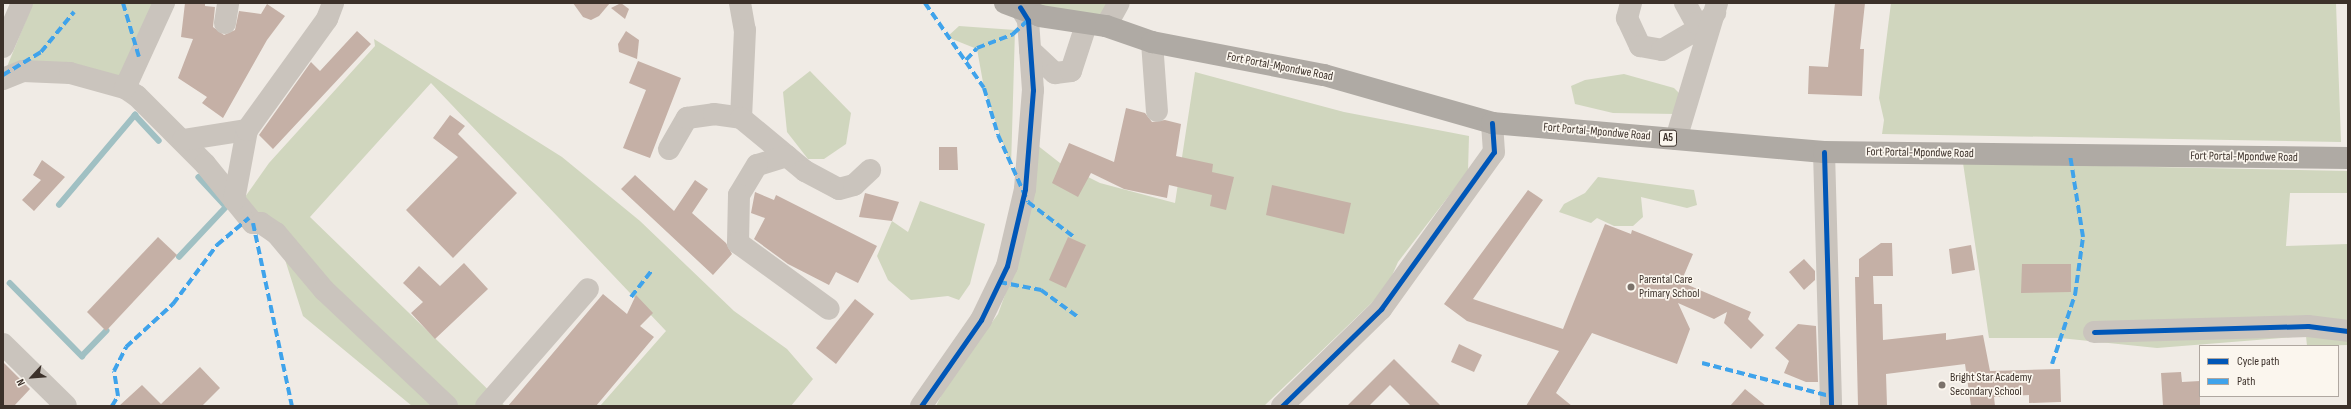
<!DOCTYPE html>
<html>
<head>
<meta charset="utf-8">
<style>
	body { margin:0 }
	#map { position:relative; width:2351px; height:409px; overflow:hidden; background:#f0ebe5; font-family:"Sofia Sans Condensed",sans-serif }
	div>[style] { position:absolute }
	.green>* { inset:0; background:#d0d6be }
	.stream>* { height:5.5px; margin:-2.75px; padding:0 2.75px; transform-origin:2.75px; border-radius:2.75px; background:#a0c0c3 }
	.building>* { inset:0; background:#c5b0a6 }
	.minor>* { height:22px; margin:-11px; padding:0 11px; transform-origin:11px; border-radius:11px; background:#cac4bd }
	.highway>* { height:22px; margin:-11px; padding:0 11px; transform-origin:11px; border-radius:11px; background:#afaaa4 }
	.quiet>* { height:4px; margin-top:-2px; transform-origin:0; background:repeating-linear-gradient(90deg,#3fa3eb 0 8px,transparent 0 12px) }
	.cycleway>* { height:5px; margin:-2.5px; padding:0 2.5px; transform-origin:2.5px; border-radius:2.5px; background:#0057b8 }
	.dots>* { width:11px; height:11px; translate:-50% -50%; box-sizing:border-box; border:2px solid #fbf6ee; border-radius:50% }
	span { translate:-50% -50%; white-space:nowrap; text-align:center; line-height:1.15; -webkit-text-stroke:3.5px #fbf6ee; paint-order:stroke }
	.shield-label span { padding:1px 3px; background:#fbf6ee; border:1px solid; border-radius:3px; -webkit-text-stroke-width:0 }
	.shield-label { font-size:11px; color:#3c312a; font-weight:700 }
	.street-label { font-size:12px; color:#3c312a }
	.poi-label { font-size:12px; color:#3c312a }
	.left { translate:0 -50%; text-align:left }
	.frame { position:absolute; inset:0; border:4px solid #3c312a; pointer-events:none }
	.legend { position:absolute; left:2199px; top:345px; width:140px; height:52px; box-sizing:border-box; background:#fbf6ee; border:1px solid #afa7a0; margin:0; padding:5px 7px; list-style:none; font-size:12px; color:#3c312a }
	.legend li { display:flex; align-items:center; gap:8px; height:20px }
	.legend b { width:20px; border:1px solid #afa7a0 }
	.north { position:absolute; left:12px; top:357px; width:40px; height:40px; -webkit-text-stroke:3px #fbf6ee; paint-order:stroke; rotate:244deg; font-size:11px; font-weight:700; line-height:16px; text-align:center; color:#3c312a }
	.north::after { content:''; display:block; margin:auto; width:14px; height:18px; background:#3c312a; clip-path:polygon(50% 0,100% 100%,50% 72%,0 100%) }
</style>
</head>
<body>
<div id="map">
	<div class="green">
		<div style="clip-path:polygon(33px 3px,154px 3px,130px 80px,4px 74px)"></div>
		<div style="clip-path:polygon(1021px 3px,1123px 3px,1107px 23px)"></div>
		<div style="clip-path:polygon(1891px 3px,2336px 3px,2341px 142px,1882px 134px,1884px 120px,1879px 98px)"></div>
		<div style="clip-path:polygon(959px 26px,1015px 30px,1011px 167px,984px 88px,977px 49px,947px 37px)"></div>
		<div style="clip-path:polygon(374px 39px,562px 157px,640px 221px,734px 311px,787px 349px,813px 379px,791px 406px,600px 406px,666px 331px,431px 83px,310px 217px,505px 406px,412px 406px,303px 316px,280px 244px,245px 197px,269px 163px,375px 46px)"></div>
		<div style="clip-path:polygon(810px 71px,851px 113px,846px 144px,824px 159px,808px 159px,787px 132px,783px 92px)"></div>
		<div style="clip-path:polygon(1195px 72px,1344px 112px,1469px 136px,1468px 171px,1398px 262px,1386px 289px,1264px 406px,936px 406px,948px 382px,998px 314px,1018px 259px,1037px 145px,1060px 163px,1100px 183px,1175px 203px)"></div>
		<div style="clip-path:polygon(1624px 74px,1674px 88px,1685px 99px,1676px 114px,1613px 113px,1575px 104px,1571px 86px,1585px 80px)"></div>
		<div style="clip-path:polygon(1963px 163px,2348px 171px,2348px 193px,2290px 193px,2286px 246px,2348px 244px,2348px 345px,2307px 346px,2306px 336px,2157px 348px,2060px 338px,1989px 338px)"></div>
		<div style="clip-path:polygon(1598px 177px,1694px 190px,1697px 205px,1687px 208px,1641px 197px,1643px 217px,1633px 226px,1614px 226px,1597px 218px,1591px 223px,1559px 212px,1564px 204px,1585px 193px)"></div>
		<div style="clip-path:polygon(920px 201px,985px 224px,970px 284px,959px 300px,948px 296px,911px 300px,888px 280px,877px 256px,892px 221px,908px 232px)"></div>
	</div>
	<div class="stream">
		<div style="left:59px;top:205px;width:118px;rotate:-49.8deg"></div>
		<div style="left:135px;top:115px;width:35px;rotate:47deg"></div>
		<div style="left:179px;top:257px;width:69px;rotate:-46.8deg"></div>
		<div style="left:226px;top:207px;width:40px;rotate:-133deg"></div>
		<div style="left:10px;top:283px;width:103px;rotate:45.4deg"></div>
		<div style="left:82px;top:356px;width:35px;rotate:-46deg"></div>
	</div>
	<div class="building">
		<div style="clip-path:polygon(185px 3px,205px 3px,205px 6px,215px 7px,213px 27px,224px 35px,235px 30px,239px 11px,261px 14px,267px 4px,285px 16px,267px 40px,223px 118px,202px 103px,207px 97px,178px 78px,193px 39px,181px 37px)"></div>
		<div style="clip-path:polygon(573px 3px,610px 3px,599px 16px,591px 20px,583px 17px)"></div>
		<div style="clip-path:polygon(621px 3px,629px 9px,625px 19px,611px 8px)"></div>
		<div style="clip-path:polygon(1835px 3px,1865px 3px,1860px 49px,1864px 49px,1862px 96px,1808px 94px,1809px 66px,1828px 67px)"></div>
		<div style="clip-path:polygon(357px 31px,371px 44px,273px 149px,259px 135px,311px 62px,320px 71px)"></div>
		<div style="clip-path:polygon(626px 31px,639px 40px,637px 59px,619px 52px,618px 44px)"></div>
		<div style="clip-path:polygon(638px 61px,681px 78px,650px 158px,623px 148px,646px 90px,629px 83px)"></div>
		<div style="clip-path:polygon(1126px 108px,1145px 113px,1152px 122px,1165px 120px,1181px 124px,1176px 156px,1213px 164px,1212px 172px,1234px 177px,1226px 210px,1210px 206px,1212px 195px,1169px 185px,1167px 198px,1124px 189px,1091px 173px,1078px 197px,1052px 183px,1069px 143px,1114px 162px)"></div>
		<div style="clip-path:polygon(450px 115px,465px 126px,458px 134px,517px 193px,453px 258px,406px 210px,458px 157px,433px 138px)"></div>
		<div style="clip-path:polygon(939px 147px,957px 147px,958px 170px,939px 170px)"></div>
		<div style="clip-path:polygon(42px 160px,65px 177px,34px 211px,22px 200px,41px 180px,33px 175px)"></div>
		<div style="clip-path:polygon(635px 175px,674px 211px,695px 180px,708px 189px,692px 213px,726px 243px,732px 254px,713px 275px,621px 189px)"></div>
		<div style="clip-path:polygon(1272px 185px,1351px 203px,1344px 234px,1266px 215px)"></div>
		<div style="clip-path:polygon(1528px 190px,1543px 200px,1473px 299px,1563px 329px,1605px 224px,1631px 234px,1632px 230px,1693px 254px,1681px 282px,1751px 312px,1748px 319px,1764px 335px,1751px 349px,1724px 323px,1727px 312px,1714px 319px,1678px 303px,1690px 329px,1677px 364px,1592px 333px,1556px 393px,1572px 406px,1526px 406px,1559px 351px,1467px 321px,1444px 304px)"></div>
		<div style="clip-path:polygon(755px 192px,774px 200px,776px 195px,877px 246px,858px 283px,836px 272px,829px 285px,788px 264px,754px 239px,765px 218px,751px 213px)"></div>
		<div style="clip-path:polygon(865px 193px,899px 202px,892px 221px,859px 217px)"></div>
		<div style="clip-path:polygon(158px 237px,177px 255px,106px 331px,87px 312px)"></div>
		<div style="clip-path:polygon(1068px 237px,1086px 245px,1066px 288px,1049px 280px)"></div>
		<div style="clip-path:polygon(1881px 243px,1892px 243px,1893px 276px,1873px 276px,1874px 304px,1882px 304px,1883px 340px,1946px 333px,1946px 340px,1983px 335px,1990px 371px,2060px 369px,2061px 402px,2029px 403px,2029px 395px,1994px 397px,1995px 406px,1971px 406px,1965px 364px,1886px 374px,1887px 406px,1858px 406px,1855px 277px,1859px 277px,1859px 259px)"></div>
		<div style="clip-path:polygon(1971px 245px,1975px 270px,1952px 274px,1949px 249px)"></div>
		<div style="clip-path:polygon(1804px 259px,1815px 271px,1815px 280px,1804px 290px,1789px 272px)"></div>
		<div style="clip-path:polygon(464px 263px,488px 289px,435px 339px,411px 313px,423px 302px,403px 283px,419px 266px,440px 286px)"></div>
		<div style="clip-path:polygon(2022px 264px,2071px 264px,2071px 292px,2021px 293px)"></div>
		<div style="clip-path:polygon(603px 294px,627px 314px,636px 295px,653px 313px,640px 326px,654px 337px,596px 406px,508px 406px)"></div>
		<div style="clip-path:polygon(855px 299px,874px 314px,836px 364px,816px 348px)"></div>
		<div style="clip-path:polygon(1798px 324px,1816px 326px,1818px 382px,1806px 382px,1784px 373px,1789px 361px,1775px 348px)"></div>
		<div style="clip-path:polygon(1459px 344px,1482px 355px,1474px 372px,1451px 362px)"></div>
		<div style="clip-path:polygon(1394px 359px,1441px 406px,1411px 406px,1390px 385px,1369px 406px,1347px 406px)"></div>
		<div style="clip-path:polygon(3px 362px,30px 389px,14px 406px,3px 406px)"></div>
		<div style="clip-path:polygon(200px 367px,220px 388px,202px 406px,119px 406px,142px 385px,161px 404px)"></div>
		<div style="clip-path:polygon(2181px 372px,2182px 382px,2200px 381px,2200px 406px,2163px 406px,2161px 373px)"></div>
		<div style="clip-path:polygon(1745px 389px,1766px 406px,1730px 406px)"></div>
	</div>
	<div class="minor">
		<div style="left:740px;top:3px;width:27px;rotate:80deg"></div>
		<div style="left:745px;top:30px;width:88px;rotate:92.6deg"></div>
		<div style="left:1631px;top:3px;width:16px;rotate:105deg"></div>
		<div style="left:1627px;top:18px;width:31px;rotate:65deg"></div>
		<div style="left:1640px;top:46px;width:22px;rotate:10deg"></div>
		<div style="left:1662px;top:50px;width:48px;rotate:-30.3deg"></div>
		<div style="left:1703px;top:26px;width:18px;rotate:-47deg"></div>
		<div style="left:1685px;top:3px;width:23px;rotate:61deg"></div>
		<div style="left:1696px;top:23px;width:8px;rotate:23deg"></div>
		<div style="left:225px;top:23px;width:20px;rotate:-81deg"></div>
		<div style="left:1106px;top:26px;width:26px;rotate:-61deg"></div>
		<div style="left:1152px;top:42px;width:69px;rotate:85.9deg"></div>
		<div style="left:3px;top:47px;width:48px;rotate:-66.6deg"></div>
		<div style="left:1030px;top:50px;width:34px;rotate:43deg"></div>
		<div style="left:1055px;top:73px;width:16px;rotate:-7deg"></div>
		<div style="left:1071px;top:71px;width:48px;rotate:-71.9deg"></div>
		<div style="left:3px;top:79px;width:22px;rotate:-22deg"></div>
		<div style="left:23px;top:71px;width:47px;rotate:2.4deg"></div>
		<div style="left:70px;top:73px;width:57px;rotate:15.3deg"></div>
		<div style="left:125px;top:88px;width:14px;rotate:34deg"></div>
		<div style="left:137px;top:96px;width:96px;rotate:45deg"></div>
		<div style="left:205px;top:164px;width:76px;rotate:50.9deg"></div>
		<div style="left:253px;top:223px;width:8px"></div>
		<div style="left:261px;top:223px;width:18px;rotate:34deg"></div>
		<div style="left:276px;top:233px;width:75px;rotate:49.9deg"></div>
		<div style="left:324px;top:290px;width:169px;rotate:43.3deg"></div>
		<div style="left:125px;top:88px;width:94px;rotate:-65.4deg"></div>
		<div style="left:1676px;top:139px;width:142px;rotate:-73.2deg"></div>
		<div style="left:183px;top:140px;width:65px;rotate:-8.9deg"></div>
		<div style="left:669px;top:149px;width:36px;rotate:-60deg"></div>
		<div style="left:687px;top:118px;width:27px;rotate:-8deg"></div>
		<div style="left:714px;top:114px;width:27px;rotate:8deg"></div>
		<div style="left:741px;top:118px;width:83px;rotate:39.6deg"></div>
		<div style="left:805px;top:171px;width:38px;rotate:28deg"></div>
		<div style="left:839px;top:189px;width:16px;rotate:-15deg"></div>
		<div style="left:854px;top:185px;width:22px;rotate:-43deg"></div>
		<div style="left:1824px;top:152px;width:254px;rotate:88.4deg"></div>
		<div style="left:787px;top:156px;width:31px;rotate:163deg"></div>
		<div style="left:757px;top:165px;width:35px;rotate:121deg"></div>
		<div style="left:739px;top:195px;width:48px;rotate:91.2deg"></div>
		<div style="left:738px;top:243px;width:112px;rotate:36deg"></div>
		<div style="left:234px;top:200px;width:71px;rotate:-79.5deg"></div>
		<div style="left:247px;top:130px;width:137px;rotate:-54.2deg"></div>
		<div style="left:327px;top:19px;width:17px;rotate:-69deg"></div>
		<div style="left:2094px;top:332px;width:214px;rotate:-1.6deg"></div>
		<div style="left:2308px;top:326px;width:40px;rotate:7.1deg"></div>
		<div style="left:3px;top:344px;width:88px;rotate:44.5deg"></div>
		<div style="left:486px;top:406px;width:155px;rotate:-48.9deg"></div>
		<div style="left:921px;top:406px;width:105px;rotate:-55.1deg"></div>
		<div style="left:981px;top:320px;width:60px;rotate:-64.3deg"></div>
		<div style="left:1007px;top:266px;width:79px;rotate:-76.8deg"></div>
		<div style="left:1025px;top:189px;width:99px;rotate:-85.4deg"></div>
		<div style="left:1033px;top:90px;width:70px;rotate:-94.1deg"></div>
		<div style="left:1028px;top:20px;width:15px;rotate:-122deg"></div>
		<div style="left:1282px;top:406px;width:139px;rotate:-44.4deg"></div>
		<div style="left:1381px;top:309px;width:193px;rotate:-54.3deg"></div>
		<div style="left:1494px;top:152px;width:29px;rotate:-94deg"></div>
	</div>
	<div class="highway">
		<div style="left:1005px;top:3px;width:37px;rotate:20deg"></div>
		<div style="left:1040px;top:16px;width:67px;rotate:8.6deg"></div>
		<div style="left:1106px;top:26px;width:49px;rotate:19.2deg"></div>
		<div style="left:1152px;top:42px;width:175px;rotate:10.9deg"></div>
		<div style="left:1324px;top:75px;width:175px;rotate:15.9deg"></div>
		<div style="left:1492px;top:123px;width:333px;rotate:5deg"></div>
		<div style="left:1824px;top:152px;width:524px;rotate:0.66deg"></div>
	</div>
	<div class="quiet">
		<div style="left:123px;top:3px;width:56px;rotate:73.5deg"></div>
		<div style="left:925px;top:3px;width:103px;rotate:55.2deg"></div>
		<div style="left:984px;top:88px;width:49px;rotate:73.4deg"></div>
		<div style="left:998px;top:135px;width:73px;rotate:65.9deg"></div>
		<div style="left:1028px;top:202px;width:58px;rotate:37.3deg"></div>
		<div style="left:966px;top:60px;width:16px;rotate:-47deg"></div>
		<div style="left:977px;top:48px;width:39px;rotate:-21deg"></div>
		<div style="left:1013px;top:34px;width:21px;rotate:-43deg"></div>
		<div style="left:3px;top:75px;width:44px;rotate:-31.2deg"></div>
		<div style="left:41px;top:52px;width:52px;rotate:-50.5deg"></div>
		<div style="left:253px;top:223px;width:187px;rotate:78deg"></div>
		<div style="left:999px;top:282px;width:43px;rotate:10.8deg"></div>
		<div style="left:1041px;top:290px;width:46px;rotate:36.1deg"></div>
		<div style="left:631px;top:297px;width:34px;rotate:-52deg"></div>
		<div style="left:1702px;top:363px;width:132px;rotate:14.5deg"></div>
		<div style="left:2052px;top:364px;width:73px;rotate:-71.6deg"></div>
		<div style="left:2075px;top:295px;width:59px;rotate:-82.1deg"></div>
		<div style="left:2083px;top:237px;width:83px;rotate:-99deg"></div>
		<div style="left:112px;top:406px;width:12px;rotate:-59deg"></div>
		<div style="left:118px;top:396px;width:25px;rotate:-99deg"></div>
		<div style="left:114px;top:371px;width:27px;rotate:-63deg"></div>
		<div style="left:126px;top:347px;width:64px;rotate:-42.5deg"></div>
		<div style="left:173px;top:304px;width:74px;rotate:-53.3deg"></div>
		<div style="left:217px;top:245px;width:42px;rotate:-40.2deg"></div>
	</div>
	<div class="cycleway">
		<div style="left:1824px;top:152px;width:254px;rotate:88.4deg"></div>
		<div style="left:2094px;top:332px;width:214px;rotate:-1.6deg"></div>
		<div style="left:2308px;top:326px;width:40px;rotate:7.1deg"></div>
		<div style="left:921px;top:406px;width:105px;rotate:-55.1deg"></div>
		<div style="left:981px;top:320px;width:60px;rotate:-64.3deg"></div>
		<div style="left:1007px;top:266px;width:79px;rotate:-76.8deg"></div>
		<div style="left:1025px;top:189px;width:99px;rotate:-85.4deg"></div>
		<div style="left:1033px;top:90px;width:70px;rotate:-94.1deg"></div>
		<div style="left:1028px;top:20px;width:15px;rotate:-122deg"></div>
		<div style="left:1282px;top:406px;width:139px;rotate:-44.4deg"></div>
		<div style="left:1381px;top:309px;width:193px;rotate:-54.3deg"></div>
		<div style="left:1494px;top:152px;width:29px;rotate:-94deg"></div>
	</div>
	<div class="dots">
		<div style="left:1631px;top:287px;background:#7b726b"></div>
		<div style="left:1942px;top:385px;background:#7b726b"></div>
	</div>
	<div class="shield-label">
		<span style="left:1668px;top:138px">A5</span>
	</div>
	<div class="street-label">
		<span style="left:1280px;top:67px;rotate:11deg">Fort Portal-Mpondwe Road</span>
		<span style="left:1597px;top:132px;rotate:5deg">Fort Portal-Mpondwe Road</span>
		<span style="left:1920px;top:153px;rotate:1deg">Fort Portal-Mpondwe Road</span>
		<span style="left:2244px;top:157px;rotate:1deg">Fort Portal-Mpondwe Road</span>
	</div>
	<div class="poi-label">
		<span class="left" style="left:1639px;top:287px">Parental Care<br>Primary School</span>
		<span class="left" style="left:1950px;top:385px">Bright Star Academy<br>Secondary School</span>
	</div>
	<div class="frame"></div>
	<ul class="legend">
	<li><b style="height:5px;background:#0057b8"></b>Cycle path</li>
	<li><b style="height:5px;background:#3fa3eb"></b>Path</li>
	</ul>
	<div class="north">N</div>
</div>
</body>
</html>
